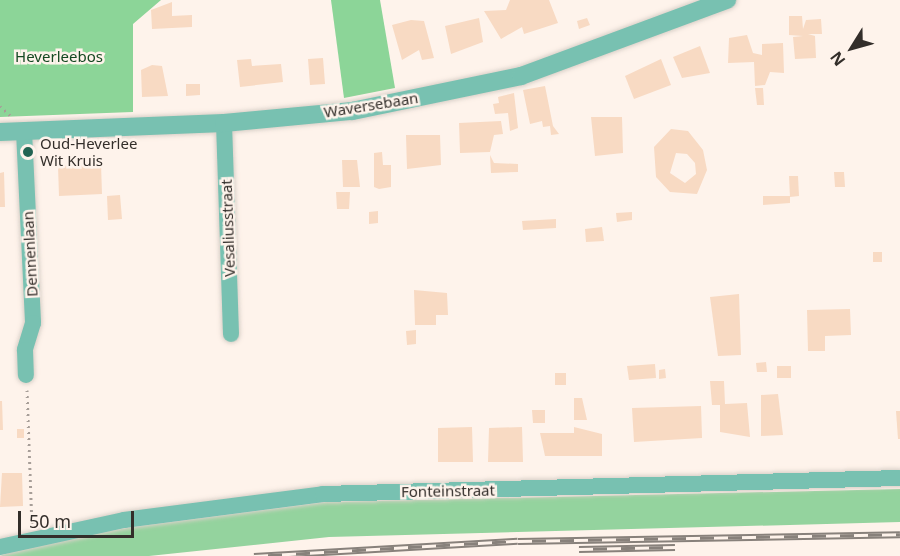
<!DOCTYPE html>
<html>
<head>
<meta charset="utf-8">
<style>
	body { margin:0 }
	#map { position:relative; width:900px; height:556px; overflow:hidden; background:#fef3eb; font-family:"Noto Sans",sans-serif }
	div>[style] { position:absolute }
	.green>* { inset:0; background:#94d39e }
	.forest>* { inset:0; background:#8cd598 }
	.building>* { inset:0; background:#f8dac3 }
	.path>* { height:3px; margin-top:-1.5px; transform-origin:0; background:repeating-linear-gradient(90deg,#a79e98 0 1.5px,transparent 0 6px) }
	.roads { filter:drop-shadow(0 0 2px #d9d0c8) drop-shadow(0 0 2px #d9d0c8) }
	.minor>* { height:16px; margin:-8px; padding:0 8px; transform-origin:8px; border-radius:8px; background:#78c1b1 }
	.tertiary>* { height:18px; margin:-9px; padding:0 9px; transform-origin:9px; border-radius:9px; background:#78c1b1 }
	.rail>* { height:7px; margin-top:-3.5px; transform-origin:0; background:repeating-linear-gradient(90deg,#fef3eb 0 14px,#88817b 0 28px); box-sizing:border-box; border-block:2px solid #88817b }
	.dots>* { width:16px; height:16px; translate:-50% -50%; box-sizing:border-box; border:3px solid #fef3eb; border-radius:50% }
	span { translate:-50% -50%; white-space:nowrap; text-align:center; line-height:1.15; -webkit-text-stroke:5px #fef3eb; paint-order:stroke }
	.park-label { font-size:15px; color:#144821 }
	.street-label { font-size:15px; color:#332e2a }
	.poi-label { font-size:15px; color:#332e2a }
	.left { translate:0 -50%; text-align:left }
	.north { position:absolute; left:822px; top:18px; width:60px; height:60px; -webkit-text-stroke:4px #fef3eb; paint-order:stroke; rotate:233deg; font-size:16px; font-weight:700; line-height:24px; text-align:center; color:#332e2a }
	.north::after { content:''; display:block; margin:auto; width:21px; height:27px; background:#332e2a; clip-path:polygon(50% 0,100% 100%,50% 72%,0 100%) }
	.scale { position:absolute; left:18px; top:511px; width:116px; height:27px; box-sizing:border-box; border:3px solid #332e2a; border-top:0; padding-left:8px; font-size:18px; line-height:21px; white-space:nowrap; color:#332e2a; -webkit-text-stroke:4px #fef3eb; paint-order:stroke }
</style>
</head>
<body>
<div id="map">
	<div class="green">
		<div style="clip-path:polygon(900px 489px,900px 522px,329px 537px,149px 556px,0 556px,33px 544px,133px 527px,326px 502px)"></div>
	</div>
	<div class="forest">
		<div style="clip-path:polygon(0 0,161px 0,133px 24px,133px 112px,0 117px)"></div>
		<div style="clip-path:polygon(331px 0,380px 0,395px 88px,344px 98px)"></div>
	</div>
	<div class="building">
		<div style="clip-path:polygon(510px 0,549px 0,558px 23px,524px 34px,522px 27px,501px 39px,484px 11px,506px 10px)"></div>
		<div style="clip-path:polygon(172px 2px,172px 16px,192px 15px,192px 27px,152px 29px,151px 10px)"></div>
		<div style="clip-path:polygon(789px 16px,802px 16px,803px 29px,806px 20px,821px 19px,822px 34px,808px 34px,815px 36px,816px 58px,795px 59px,793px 37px,803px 36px,789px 35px)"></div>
		<div style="clip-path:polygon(479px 18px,483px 42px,451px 54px,445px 26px)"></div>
		<div style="clip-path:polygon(587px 18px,590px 25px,579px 29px,577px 21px)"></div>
		<div style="clip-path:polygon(411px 20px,424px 21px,434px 58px,422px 60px,419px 50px,402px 60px,392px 25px)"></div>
		<div style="clip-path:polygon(747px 35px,753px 53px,762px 55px,762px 44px,783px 43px,784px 73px,770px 72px,765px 85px,755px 86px,754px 62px,728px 63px,729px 38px)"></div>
		<div style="clip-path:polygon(700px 46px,710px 73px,682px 78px,673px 57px)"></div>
		<div style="clip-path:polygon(323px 58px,325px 84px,310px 85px,308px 59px)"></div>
		<div style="clip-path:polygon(251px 59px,252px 66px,281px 64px,283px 82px,240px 87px,237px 60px)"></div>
		<div style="clip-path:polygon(661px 59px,671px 85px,634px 99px,625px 76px)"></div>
		<div style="clip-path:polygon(152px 65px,162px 66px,168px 96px,142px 97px,141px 70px)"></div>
		<div style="clip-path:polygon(186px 84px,200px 84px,200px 95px,186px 96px)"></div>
		<div style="clip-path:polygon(545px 86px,553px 126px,559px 134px,551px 135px,550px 126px,543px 127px,542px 121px,530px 124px,523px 90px)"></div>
		<div style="clip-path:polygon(755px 88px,763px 88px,764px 105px,757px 105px)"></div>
		<div style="clip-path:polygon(514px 93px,518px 128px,510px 131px,508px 113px,495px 114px,493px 104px,499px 103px,498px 97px)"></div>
		<div style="clip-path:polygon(591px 117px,622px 117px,623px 153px,595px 156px)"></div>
		<div style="clip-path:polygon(501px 121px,503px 134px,494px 135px,490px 152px,460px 153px,459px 123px)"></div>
		<div style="clip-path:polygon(evenodd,671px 129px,688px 131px,703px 150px,707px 170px,697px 194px,670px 192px,656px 177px,654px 147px,671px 129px,676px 153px,687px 154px,695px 163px,696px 174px,685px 183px,670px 173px,676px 153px)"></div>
		<div style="clip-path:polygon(406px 135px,440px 135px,441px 165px,407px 169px)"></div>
		<div style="clip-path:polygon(382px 152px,383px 165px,391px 165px,391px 187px,379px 189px,374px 187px,374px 153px)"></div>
		<div style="clip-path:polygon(490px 155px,494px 163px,518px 164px,518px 172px,491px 173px)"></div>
		<div style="clip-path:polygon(342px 160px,357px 160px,360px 187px,343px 187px)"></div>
		<div style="clip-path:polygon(101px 164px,102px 194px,59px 196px,58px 166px)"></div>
		<div style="clip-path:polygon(4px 172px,5px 207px,0 207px,0 173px)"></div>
		<div style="clip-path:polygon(834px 172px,844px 172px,845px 187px,835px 187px)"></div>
		<div style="clip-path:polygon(789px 176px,798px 176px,799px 196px,790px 197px)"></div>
		<div style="clip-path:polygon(336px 192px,350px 192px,349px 209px,337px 209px)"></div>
		<div style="clip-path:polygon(120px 195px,122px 219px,108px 220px,107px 196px)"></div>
		<div style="clip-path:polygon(763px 196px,790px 196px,790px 203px,763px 205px)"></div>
		<div style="clip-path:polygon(378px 211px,378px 223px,369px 224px,369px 212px)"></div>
		<div style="clip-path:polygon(632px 212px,632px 220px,617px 222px,616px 213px)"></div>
		<div style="clip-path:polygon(556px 219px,556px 228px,523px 230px,522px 221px)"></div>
		<div style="clip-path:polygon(602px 227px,604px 241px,586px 242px,585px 229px)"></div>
		<div style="clip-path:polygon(873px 252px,882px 252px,882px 262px,873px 262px)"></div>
		<div style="clip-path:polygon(414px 290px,447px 293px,448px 315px,436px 315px,436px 325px,415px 325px)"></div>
		<div style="clip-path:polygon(739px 294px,741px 355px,718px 356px,710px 297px)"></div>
		<div style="clip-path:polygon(850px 309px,851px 335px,825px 336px,825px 351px,808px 351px,807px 310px)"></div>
		<div style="clip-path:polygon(416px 330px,416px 344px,407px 345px,406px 331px)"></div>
		<div style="clip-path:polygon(766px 362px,767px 372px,757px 372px,756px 363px)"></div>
		<div style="clip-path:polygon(655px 364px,656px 378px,629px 380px,627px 366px)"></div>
		<div style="clip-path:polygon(777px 366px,791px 366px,791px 378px,777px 378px)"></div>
		<div style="clip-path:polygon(665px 369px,666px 378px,659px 379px,659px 370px)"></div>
		<div style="clip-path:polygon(555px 373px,566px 373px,566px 385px,555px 385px)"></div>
		<div style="clip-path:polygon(710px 381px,724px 381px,725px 404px,747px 403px,750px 437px,720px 432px,720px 405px,712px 405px)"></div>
		<div style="clip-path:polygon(778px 394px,783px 435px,761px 436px,761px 395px)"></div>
		<div style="clip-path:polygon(574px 398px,582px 398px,587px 420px,574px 420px)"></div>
		<div style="clip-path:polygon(0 401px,2px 401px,3px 430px,0 430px)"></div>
		<div style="clip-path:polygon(701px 406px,702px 438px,634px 442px,632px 408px)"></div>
		<div style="clip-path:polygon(532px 410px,545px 410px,545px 423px,533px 423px)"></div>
		<div style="clip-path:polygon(896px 411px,900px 411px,900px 439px,898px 439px)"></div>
		<div style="clip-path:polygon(472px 427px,473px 462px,438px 462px,438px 428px)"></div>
		<div style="clip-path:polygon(522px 427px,523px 462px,488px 462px,489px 428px)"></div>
		<div style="clip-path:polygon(574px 427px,602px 434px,602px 456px,545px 456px,540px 433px,574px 433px)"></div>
		<div style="clip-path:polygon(17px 429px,24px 429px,24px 438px,17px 438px)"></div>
		<div style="clip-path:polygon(2px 473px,22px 473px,23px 506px,0 507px)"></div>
	</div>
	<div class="path">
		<div style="left:0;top:106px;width:15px;rotate:42deg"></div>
		<div style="left:27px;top:390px;width:134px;rotate:87.9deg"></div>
	</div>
	<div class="roads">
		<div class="minor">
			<div style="left:224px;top:123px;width:211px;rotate:88.1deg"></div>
			<div style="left:24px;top:131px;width:192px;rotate:87.3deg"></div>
			<div style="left:33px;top:323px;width:28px;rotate:107deg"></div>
			<div style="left:25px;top:350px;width:25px;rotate:88deg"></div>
			<div style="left:0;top:547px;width:127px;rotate:-12.3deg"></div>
			<div style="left:124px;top:520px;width:201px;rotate:-7.4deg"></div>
			<div style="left:323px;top:494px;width:577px;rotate:-1.59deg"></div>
		</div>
		<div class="tertiary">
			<div style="left:0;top:132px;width:224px;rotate:-2.3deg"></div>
			<div style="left:224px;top:123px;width:129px;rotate:-5.4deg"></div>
			<div style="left:352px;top:111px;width:173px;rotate:-11.7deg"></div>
			<div style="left:521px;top:76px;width:220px;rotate:-20.3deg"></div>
		</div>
	</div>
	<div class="rail">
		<div style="left:579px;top:549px;width:96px;rotate:-1.2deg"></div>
		<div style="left:254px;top:556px;width:264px;rotate:-3.3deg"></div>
		<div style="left:518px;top:541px;width:382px;rotate:-1deg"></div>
	</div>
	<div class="dots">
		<div style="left:28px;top:152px;background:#216352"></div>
	</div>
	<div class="park-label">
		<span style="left:59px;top:57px">Heverleebos</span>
	</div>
	<div class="street-label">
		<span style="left:371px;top:105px;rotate:-9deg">Waversebaan</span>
		<span style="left:228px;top:228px;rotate:-92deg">Vesaliusstraat</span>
		<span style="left:30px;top:254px;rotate:-93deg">Dennenlaan</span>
		<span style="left:448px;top:491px;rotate:-1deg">Fonteinstraat</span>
	</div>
	<div class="poi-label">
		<span class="left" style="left:40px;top:152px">Oud-Heverlee<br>Wit Kruis</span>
	</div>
	<div class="north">N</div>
	<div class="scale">50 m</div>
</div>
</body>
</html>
